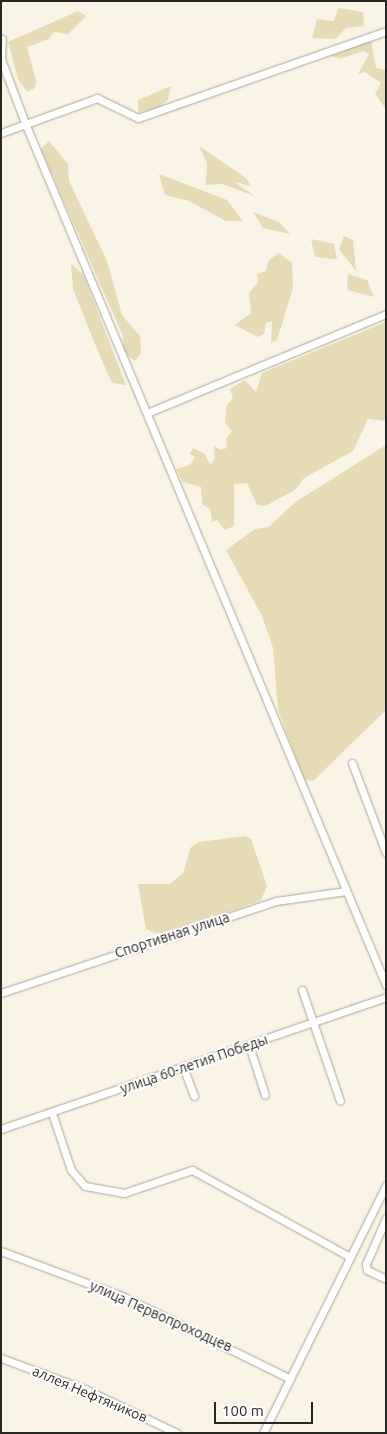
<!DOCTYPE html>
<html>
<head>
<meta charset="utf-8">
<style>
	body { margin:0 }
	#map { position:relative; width:387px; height:1434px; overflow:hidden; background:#f9f4e5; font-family:Ubuntu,sans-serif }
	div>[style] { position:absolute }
	.green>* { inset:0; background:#e5dbb6 }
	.roads { filter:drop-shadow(0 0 1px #aaa697) drop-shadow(0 0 1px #aaa697) }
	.minor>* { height:7px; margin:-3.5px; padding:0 3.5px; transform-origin:3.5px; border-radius:3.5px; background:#fff }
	span { translate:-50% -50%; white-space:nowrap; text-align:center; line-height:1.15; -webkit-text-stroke:4px #fff; paint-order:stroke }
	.street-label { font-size:14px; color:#292722 }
	.frame { position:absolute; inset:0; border:2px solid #292722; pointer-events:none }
	.scale { position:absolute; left:214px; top:1402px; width:99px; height:22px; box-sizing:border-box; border:2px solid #292722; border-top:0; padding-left:6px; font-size:15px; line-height:18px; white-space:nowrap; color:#292722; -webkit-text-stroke:4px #fff; paint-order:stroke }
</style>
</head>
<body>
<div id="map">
	<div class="green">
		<div style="clip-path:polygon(338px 8px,363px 12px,364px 26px,346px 28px,335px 39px,312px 38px,317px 19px,334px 21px)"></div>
		<div style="clip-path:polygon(78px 11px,86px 16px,68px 34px,54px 32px,49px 39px,27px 47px,36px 80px,35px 88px,27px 92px,18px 79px,8px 42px)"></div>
		<div style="clip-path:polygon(371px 40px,376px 68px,386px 70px,386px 109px,375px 94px,381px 83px,365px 72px,358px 74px,369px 54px,363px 51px,340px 59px,331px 56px)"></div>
		<div style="clip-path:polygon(171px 86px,168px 100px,158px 108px,138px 112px,138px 100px)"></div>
		<div style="clip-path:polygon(49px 141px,68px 164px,69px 181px,107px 261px,122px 315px,140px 336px,141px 353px,135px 361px,123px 352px,123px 336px,41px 149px)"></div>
		<div style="clip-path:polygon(199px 146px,246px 178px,251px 186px,234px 182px,255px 196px,222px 184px,206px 185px,207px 163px)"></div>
		<div style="clip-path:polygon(159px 174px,227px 200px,243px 221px,226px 221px,189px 201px,165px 195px)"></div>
		<div style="clip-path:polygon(253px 212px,279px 222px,290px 234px,263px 228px)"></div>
		<div style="clip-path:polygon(344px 236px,353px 240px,356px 271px,339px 249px)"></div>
		<div style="clip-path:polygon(311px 239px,334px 244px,337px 259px,315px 257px)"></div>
		<div style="clip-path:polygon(279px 253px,292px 263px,293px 288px,277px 340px,271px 343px,272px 321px,266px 323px,264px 334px,258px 337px,235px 325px,251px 313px,249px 293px,258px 282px,257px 274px,266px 271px,268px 261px)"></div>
		<div style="clip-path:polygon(71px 263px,84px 276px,126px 385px,112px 383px,97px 349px,73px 289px)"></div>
		<div style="clip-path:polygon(348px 274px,367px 280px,374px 297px,347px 290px)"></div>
		<div style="clip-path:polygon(386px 322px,386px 421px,368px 419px,353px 451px,304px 478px,295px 490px,265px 506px,257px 505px,247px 483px,234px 484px,234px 526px,225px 530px,217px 520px,212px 522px,210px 509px,202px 504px,201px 487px,183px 482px,176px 469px,190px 465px,195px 457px,190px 454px,193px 448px,205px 454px,210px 465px,215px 458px,214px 445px,220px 450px,227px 448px,226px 439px,232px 431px,225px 423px,227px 405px,233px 398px,230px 389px,245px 380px,256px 392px,262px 373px)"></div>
		<div style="clip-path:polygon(386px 445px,386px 710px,313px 781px,304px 779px,278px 710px,273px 648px,262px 616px,226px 550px,255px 529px,269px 527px,294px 503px)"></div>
		<div style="clip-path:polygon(245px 836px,251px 839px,267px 886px,261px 900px,201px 923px,157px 934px,146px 929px,138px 884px,170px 884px,183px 873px,191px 847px,199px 842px)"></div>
	</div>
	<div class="roads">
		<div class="minor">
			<div style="left:2px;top:39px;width:20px;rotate:93deg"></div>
			<div style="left:1px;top:59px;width:68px;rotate:69.4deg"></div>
			<div style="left:25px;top:123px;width:935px;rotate:67.28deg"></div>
			<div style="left:1px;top:133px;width:102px;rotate:-20deg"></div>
			<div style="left:97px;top:98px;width:46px;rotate:26deg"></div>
			<div style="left:138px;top:118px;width:263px;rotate:-19.3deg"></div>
			<div style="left:147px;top:413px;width:259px;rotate:-22.5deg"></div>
			<div style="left:352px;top:763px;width:96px;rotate:69.3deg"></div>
			<div style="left:302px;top:990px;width:117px;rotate:71.1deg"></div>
			<div style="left:1px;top:993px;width:290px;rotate:-18.5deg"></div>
			<div style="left:276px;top:901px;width:71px;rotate:-8.1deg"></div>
			<div style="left:249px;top:1045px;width:52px;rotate:72.3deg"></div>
			<div style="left:183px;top:1067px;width:31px;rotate:69deg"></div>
			<div style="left:52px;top:1113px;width:60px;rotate:71.6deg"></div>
			<div style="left:71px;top:1170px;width:21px;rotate:49deg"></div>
			<div style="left:85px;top:1186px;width:40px;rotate:10deg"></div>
			<div style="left:124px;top:1193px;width:72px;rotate:-18.7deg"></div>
			<div style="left:192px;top:1170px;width:180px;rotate:28.8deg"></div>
			<div style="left:1px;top:1129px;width:407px;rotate:-18.9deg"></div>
			<div style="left:386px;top:1218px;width:50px;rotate:113.5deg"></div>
			<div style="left:366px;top:1264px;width:6px;rotate:81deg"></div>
			<div style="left:367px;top:1270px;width:21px;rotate:25deg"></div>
			<div style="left:1px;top:1251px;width:129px;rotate:20.4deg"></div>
			<div style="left:122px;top:1296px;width:186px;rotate:26.2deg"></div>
			<div style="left:1px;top:1358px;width:90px;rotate:20.3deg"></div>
			<div style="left:85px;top:1389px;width:102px;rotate:25.6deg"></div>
			<div style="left:263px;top:1433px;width:277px;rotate:-63.6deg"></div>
		</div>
	</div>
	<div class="street-label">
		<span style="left:172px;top:935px;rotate:-18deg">Спортивная улица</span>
		<span style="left:194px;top:1064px;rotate:-19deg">улица 60-летия Победы</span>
		<span style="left:161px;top:1316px;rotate:24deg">улица Первопроходцев</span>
		<span style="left:90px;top:1394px;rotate:23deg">аллея Нефтяников</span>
	</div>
	<div class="frame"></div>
	<div class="scale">100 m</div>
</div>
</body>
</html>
